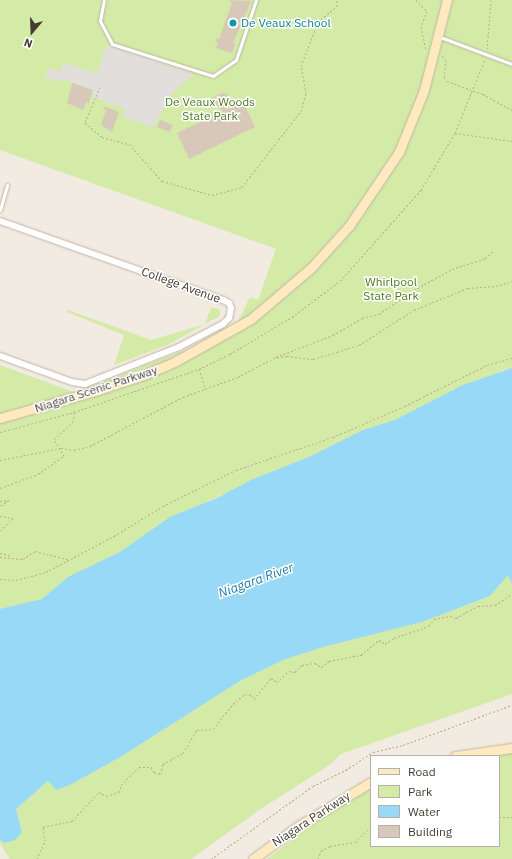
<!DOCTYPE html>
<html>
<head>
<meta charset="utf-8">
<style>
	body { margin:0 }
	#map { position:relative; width:512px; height:859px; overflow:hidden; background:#f2ebe1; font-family:"IBM Plex Sans",sans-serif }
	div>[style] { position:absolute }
	.green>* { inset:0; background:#d3eba6 }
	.parking>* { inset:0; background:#e2dedb }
	.water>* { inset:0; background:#97d9f6 }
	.building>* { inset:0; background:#d8c8b9 }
	.path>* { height:1px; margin-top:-0.5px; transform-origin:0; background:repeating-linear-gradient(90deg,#c1ac93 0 2px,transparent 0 4px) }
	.roads { filter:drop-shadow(0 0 1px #c1b5a6) drop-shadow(0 0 1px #c1b5a6) }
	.lane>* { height:3px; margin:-1.5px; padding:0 1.5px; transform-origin:1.5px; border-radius:1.5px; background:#fff }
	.street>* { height:6px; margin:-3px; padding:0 3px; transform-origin:3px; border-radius:3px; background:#fff }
	.secondary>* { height:9px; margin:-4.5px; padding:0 4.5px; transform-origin:4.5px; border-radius:4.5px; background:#ffe9bf }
	.dots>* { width:11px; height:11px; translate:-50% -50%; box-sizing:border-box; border:2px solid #fff; border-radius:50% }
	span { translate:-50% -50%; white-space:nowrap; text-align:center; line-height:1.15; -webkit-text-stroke:3px #fff; paint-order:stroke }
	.culture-label { font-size:12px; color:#0d838f }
	.left { translate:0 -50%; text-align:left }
	.park-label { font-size:12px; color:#4c7921 }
	.street-label { font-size:12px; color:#443b32 }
	.water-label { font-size:13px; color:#217da6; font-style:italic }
	.legend { position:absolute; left:370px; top:755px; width:130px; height:92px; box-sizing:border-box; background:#fff; border:1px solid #b4b1ad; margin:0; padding:5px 7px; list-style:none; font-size:12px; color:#443b32 }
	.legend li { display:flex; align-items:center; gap:8px; height:20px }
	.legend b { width:20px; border:1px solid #b4b1ad }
	.north { position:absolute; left:12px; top:12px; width:40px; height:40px; -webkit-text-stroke:3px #fff; paint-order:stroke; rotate:199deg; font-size:11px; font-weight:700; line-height:16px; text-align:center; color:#443b32 }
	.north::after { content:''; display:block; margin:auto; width:14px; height:18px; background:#443b32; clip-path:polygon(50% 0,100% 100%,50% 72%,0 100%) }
</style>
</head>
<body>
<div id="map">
	<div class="green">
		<div style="clip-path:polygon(0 0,512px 0,512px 369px,504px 370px,449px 395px,424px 417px,246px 484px,176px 516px,100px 576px,78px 572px,68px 592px,0 619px,0 365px,74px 392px,190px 348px,238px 322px,250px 297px,258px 300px,276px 249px,0 150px)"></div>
		<div style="clip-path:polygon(211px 307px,220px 310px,220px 316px,167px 345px,114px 365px,124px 335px,67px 312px,68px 310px,151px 340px,205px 324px)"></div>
		<div style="clip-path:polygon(508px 574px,512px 584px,512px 694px,341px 754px,328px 766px,259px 810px,191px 859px,10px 859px,0 844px,0 840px,4px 843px,22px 832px,16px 809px,48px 781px,70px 785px,122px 756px,240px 681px,283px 660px,323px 647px,422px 622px,490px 596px)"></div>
		<div style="clip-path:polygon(512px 753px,512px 859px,267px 859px,327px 813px,371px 788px,371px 846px,499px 846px,499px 756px,487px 756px)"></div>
	</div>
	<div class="parking">
		<div style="clip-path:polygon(107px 45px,194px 74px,172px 93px,153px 127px,123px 117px,126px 109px,92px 97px,94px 90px,62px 79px,61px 82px,45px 77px,49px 68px,60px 72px,63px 63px,97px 74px)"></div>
	</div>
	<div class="water">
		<div style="clip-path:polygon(512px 368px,512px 584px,508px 575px,490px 596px,422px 622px,323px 647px,283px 660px,240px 681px,122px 756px,70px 785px,56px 790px,48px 781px,16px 809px,22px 832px,15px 840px,4px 843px,0 840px,0 609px,42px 599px,68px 577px,120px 552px,170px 517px,217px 498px,251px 480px,309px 457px,363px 430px,395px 420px,463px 385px)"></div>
	</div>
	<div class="building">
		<div style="clip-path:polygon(229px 0,251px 1px,233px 44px,235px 44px,232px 53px,216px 48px,218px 43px,215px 43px,217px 38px,219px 39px,232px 3px)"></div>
		<div style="clip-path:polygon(72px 83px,93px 90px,89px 103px,86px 102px,83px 110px,67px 103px)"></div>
		<div style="clip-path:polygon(222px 93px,228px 94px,226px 110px,243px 102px,255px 127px,189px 159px,177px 133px,223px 111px,211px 102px,212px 98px)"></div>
		<div style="clip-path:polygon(104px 106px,119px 112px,112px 132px,101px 125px,106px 110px,103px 109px)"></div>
		<div style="clip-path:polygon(160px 120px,173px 125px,170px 132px,157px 127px)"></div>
	</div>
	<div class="path">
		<div style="left:416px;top:0;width:16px;rotate:45deg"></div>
		<div style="left:427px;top:11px;width:17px;rotate:111deg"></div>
		<div style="left:421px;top:27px;width:24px;rotate:78deg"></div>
		<div style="left:487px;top:49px;width:49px;rotate:-85.3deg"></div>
		<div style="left:442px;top:56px;width:6px;rotate:45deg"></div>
		<div style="left:446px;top:60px;width:17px;rotate:97deg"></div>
		<div style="left:444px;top:77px;width:5px;rotate:53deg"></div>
		<div style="left:447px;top:81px;width:38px;rotate:20deg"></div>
		<div style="left:483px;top:94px;width:33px;rotate:29deg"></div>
		<div style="left:100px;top:87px;width:39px;rotate:113deg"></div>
		<div style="left:85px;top:123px;width:22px;rotate:39deg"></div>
		<div style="left:102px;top:137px;width:28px;rotate:15deg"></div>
		<div style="left:129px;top:144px;width:50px;rotate:48.3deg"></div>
		<div style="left:162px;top:181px;width:52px;rotate:15.6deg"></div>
		<div style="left:212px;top:195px;width:31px;rotate:-15deg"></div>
		<div style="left:242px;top:187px;width:96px;rotate:-52.2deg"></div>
		<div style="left:301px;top:111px;width:19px;rotate:-74deg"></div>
		<div style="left:306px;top:93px;width:27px;rotate:-100deg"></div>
		<div style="left:301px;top:66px;width:47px;rotate:-68.9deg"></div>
		<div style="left:318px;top:22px;width:25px;rotate:-40deg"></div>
		<div style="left:337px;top:6px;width:6px;rotate:-90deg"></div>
		<div style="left:455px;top:133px;width:58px;rotate:8deg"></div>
		<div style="left:276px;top:357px;width:61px;rotate:-21.1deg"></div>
		<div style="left:333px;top:335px;width:34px;rotate:-30deg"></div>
		<div style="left:362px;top:318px;width:17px;rotate:-13deg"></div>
		<div style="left:379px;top:314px;width:42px;rotate:-34.4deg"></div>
		<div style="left:414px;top:290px;width:43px;rotate:-28.9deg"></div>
		<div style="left:452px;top:269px;width:35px;rotate:-18deg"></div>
		<div style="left:485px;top:258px;width:11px;rotate:-41deg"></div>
		<div style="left:199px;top:369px;width:21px;rotate:71deg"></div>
		<div style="left:0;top:432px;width:77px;rotate:-15.1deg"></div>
		<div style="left:74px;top:412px;width:132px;rotate:-19deg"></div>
		<div style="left:199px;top:369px;width:34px;rotate:-26deg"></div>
		<div style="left:230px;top:354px;width:72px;rotate:-30.8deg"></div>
		<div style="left:292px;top:317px;width:60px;rotate:-36.9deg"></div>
		<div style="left:340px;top:281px;width:122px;rotate:-48.3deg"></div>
		<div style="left:421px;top:190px;width:66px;rotate:-59.2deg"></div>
		<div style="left:455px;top:133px;width:80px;rotate:-67.9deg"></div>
		<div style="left:0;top:460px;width:62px;rotate:-11.1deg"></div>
		<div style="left:61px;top:448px;width:13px;rotate:9deg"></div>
		<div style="left:74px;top:450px;width:16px;rotate:-14deg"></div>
		<div style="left:90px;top:446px;width:105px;rotate:-27.8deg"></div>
		<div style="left:183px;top:397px;width:59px;rotate:-20deg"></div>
		<div style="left:238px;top:377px;width:40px;rotate:-28deg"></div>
		<div style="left:273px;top:358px;width:14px;rotate:-8deg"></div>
		<div style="left:287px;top:356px;width:26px;rotate:7deg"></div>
		<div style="left:313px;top:359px;width:25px;rotate:-16deg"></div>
		<div style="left:337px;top:352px;width:23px;rotate:-18deg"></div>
		<div style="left:359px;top:345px;width:65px;rotate:-32.5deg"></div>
		<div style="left:414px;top:310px;width:58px;rotate:-22.2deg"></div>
		<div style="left:468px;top:288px;width:28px;rotate:-4deg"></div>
		<div style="left:496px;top:286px;width:17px;rotate:-17deg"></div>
		<div style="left:0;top:488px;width:40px;rotate:-20.2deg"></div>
		<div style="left:38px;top:474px;width:32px;rotate:-35deg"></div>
		<div style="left:64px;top:456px;width:20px;rotate:-120deg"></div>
		<div style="left:54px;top:439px;width:25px;rotate:-42deg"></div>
		<div style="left:73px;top:422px;width:9px;rotate:-84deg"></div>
		<div style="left:0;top:501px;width:9px;rotate:-6deg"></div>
		<div style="left:9px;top:500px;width:11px;rotate:146deg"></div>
		<div style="left:0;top:516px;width:13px;rotate:9deg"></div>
		<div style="left:13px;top:518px;width:18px;rotate:135deg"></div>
		<div style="left:0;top:553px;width:11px;rotate:15deg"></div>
		<div style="left:0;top:557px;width:23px;rotate:5deg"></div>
		<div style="left:23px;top:559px;width:14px;rotate:-34deg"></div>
		<div style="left:35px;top:551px;width:34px;rotate:14deg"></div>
		<div style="left:0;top:579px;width:16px;rotate:4deg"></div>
		<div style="left:16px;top:580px;width:31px;rotate:-15deg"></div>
		<div style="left:46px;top:572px;width:77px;rotate:-27.9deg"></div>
		<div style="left:114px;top:536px;width:57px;rotate:-31.5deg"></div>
		<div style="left:163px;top:506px;width:81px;rotate:-26.3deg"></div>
		<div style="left:236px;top:470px;width:102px;rotate:-18.8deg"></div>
		<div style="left:333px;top:437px;width:78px;rotate:-23.3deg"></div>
		<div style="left:405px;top:406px;width:92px;rotate:-26.6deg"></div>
		<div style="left:487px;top:365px;width:26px;rotate:-16deg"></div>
		<div style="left:499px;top:817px;width:13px"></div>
		<div style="left:37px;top:859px;width:20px;rotate:-66deg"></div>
		<div style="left:45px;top:841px;width:14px;rotate:-98deg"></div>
		<div style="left:43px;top:827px;width:30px;rotate:-12deg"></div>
		<div style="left:72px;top:821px;width:40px;rotate:-47deg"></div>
		<div style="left:99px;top:792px;width:8px;rotate:30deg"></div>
		<div style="left:106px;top:796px;width:14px;rotate:-17deg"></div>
		<div style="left:119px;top:792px;width:7px;rotate:-74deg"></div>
		<div style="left:121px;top:785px;width:25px;rotate:-45deg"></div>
		<div style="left:139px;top:767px;width:12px"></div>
		<div style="left:151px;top:767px;width:6px;rotate:59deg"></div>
		<div style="left:154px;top:772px;width:7px;rotate:16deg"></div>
		<div style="left:161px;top:774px;width:10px;rotate:-79deg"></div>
		<div style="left:163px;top:764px;width:23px;rotate:-29deg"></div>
		<div style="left:183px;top:753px;width:27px;rotate:-59deg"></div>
		<div style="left:197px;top:730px;width:16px;rotate:-4deg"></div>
		<div style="left:213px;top:729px;width:32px;rotate:-51deg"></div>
		<div style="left:233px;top:704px;width:16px;rotate:-40deg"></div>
		<div style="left:245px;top:694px;width:7px;rotate:8deg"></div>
		<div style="left:252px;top:695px;width:4px;rotate:63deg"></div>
		<div style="left:254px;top:699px;width:27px;rotate:-51deg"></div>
		<div style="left:271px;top:678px;width:7px;rotate:34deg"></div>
		<div style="left:277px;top:682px;width:16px;rotate:-43deg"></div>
		<div style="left:289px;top:671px;width:6px;rotate:9deg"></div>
		<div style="left:295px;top:672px;width:10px;rotate:-45deg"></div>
		<div style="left:302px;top:665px;width:13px;rotate:-9deg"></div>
		<div style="left:315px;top:663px;width:7px;rotate:34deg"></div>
		<div style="left:321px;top:667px;width:10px;rotate:-37deg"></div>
		<div style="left:329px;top:661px;width:33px;rotate:-11deg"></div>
		<div style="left:361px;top:655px;width:23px;rotate:-40deg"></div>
		<div style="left:379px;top:640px;width:7px;rotate:34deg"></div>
		<div style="left:385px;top:644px;width:11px;rotate:-34deg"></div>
		<div style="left:394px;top:638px;width:37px;rotate:-19deg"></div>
		<div style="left:429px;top:626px;width:9px;rotate:-54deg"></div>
		<div style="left:434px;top:619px;width:16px;rotate:-11deg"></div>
		<div style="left:450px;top:616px;width:6px;rotate:18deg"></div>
		<div style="left:456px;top:618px;width:25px;rotate:-29deg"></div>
		<div style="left:478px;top:606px;width:17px;rotate:-3deg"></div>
		<div style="left:495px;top:605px;width:20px;rotate:-33deg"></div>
		<div style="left:211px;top:859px;width:125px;rotate:-35.6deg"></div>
		<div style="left:313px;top:786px;width:37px;rotate:-26deg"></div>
		<div style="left:346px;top:770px;width:32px;rotate:-34deg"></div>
		<div style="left:373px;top:752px;width:31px;rotate:-13deg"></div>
		<div style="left:403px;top:745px;width:116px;rotate:-20.2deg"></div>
		<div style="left:318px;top:859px;width:9px;rotate:-69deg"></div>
		<div style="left:321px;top:851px;width:10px;rotate:-29deg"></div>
		<div style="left:330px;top:846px;width:25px;rotate:-9deg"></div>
		<div style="left:355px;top:842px;width:22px;rotate:-43deg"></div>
	</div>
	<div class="roads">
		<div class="lane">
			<div style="left:104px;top:0;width:21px;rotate:101deg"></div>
			<div style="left:100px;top:21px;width:26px;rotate:62deg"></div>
			<div style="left:112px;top:44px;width:106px;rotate:17.6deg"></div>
			<div style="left:213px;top:76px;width:28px;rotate:-35deg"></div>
			<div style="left:236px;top:60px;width:63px;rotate:-71.6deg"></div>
			<div style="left:440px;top:37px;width:77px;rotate:20.6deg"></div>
			<div style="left:0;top:210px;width:26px;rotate:-74deg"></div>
		</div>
		<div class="street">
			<div style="left:0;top:221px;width:237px;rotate:19.5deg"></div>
			<div style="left:223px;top:300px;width:7px;rotate:27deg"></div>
			<div style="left:229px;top:303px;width:5px;rotate:68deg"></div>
			<div style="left:231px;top:308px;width:10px;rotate:101deg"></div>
			<div style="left:229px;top:318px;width:8px;rotate:135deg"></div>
			<div style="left:223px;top:324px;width:50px;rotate:152.4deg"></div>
			<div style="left:179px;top:347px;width:101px;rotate:158.5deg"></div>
			<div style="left:85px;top:384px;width:13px;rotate:-171deg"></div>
			<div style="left:72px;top:382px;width:77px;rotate:-160.1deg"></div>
		</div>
		<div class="secondary">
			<div style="left:0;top:418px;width:102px;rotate:-15.9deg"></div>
			<div style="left:98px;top:390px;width:51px;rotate:-18.4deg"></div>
			<div style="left:146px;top:374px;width:33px;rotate:-23deg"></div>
			<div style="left:176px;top:361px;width:86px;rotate:-29.2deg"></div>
			<div style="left:251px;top:319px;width:79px;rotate:-40.4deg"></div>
			<div style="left:311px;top:268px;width:57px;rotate:-47.9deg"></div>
			<div style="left:349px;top:226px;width:89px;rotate:-56deg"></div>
			<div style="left:399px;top:152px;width:67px;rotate:-68deg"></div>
			<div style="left:424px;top:90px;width:93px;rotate:-75.7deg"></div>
			<div style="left:455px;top:756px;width:58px;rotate:-8deg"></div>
			<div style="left:253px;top:859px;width:56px;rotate:-36.3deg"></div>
			<div style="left:298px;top:826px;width:85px;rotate:-31.1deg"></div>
		</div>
	</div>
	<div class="dots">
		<div style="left:233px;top:23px;background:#0f9aa8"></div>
	</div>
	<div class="culture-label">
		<span class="left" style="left:241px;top:23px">De Veaux School</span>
	</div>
	<div class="park-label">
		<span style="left:210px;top:109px">De Veaux Woods<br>State Park</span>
		<span style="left:391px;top:289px">Whirlpool<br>State Park</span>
	</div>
	<div class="street-label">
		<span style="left:181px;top:285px;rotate:20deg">College Avenue</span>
		<span style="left:96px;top:389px;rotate:-18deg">Niagara Scenic Parkway</span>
		<span style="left:311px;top:819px;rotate:-33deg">Niagara Parkway</span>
	</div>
	<div class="water-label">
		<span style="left:256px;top:581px;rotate:-20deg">Niagara River</span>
	</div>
	<ul class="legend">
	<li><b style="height:5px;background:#ffe9bf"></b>Road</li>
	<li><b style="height:11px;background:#d3eba6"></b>Park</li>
	<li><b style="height:11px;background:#97d9f6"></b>Water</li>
	<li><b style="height:11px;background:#d8c8b9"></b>Building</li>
	</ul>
	<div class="north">N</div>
</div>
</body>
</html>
